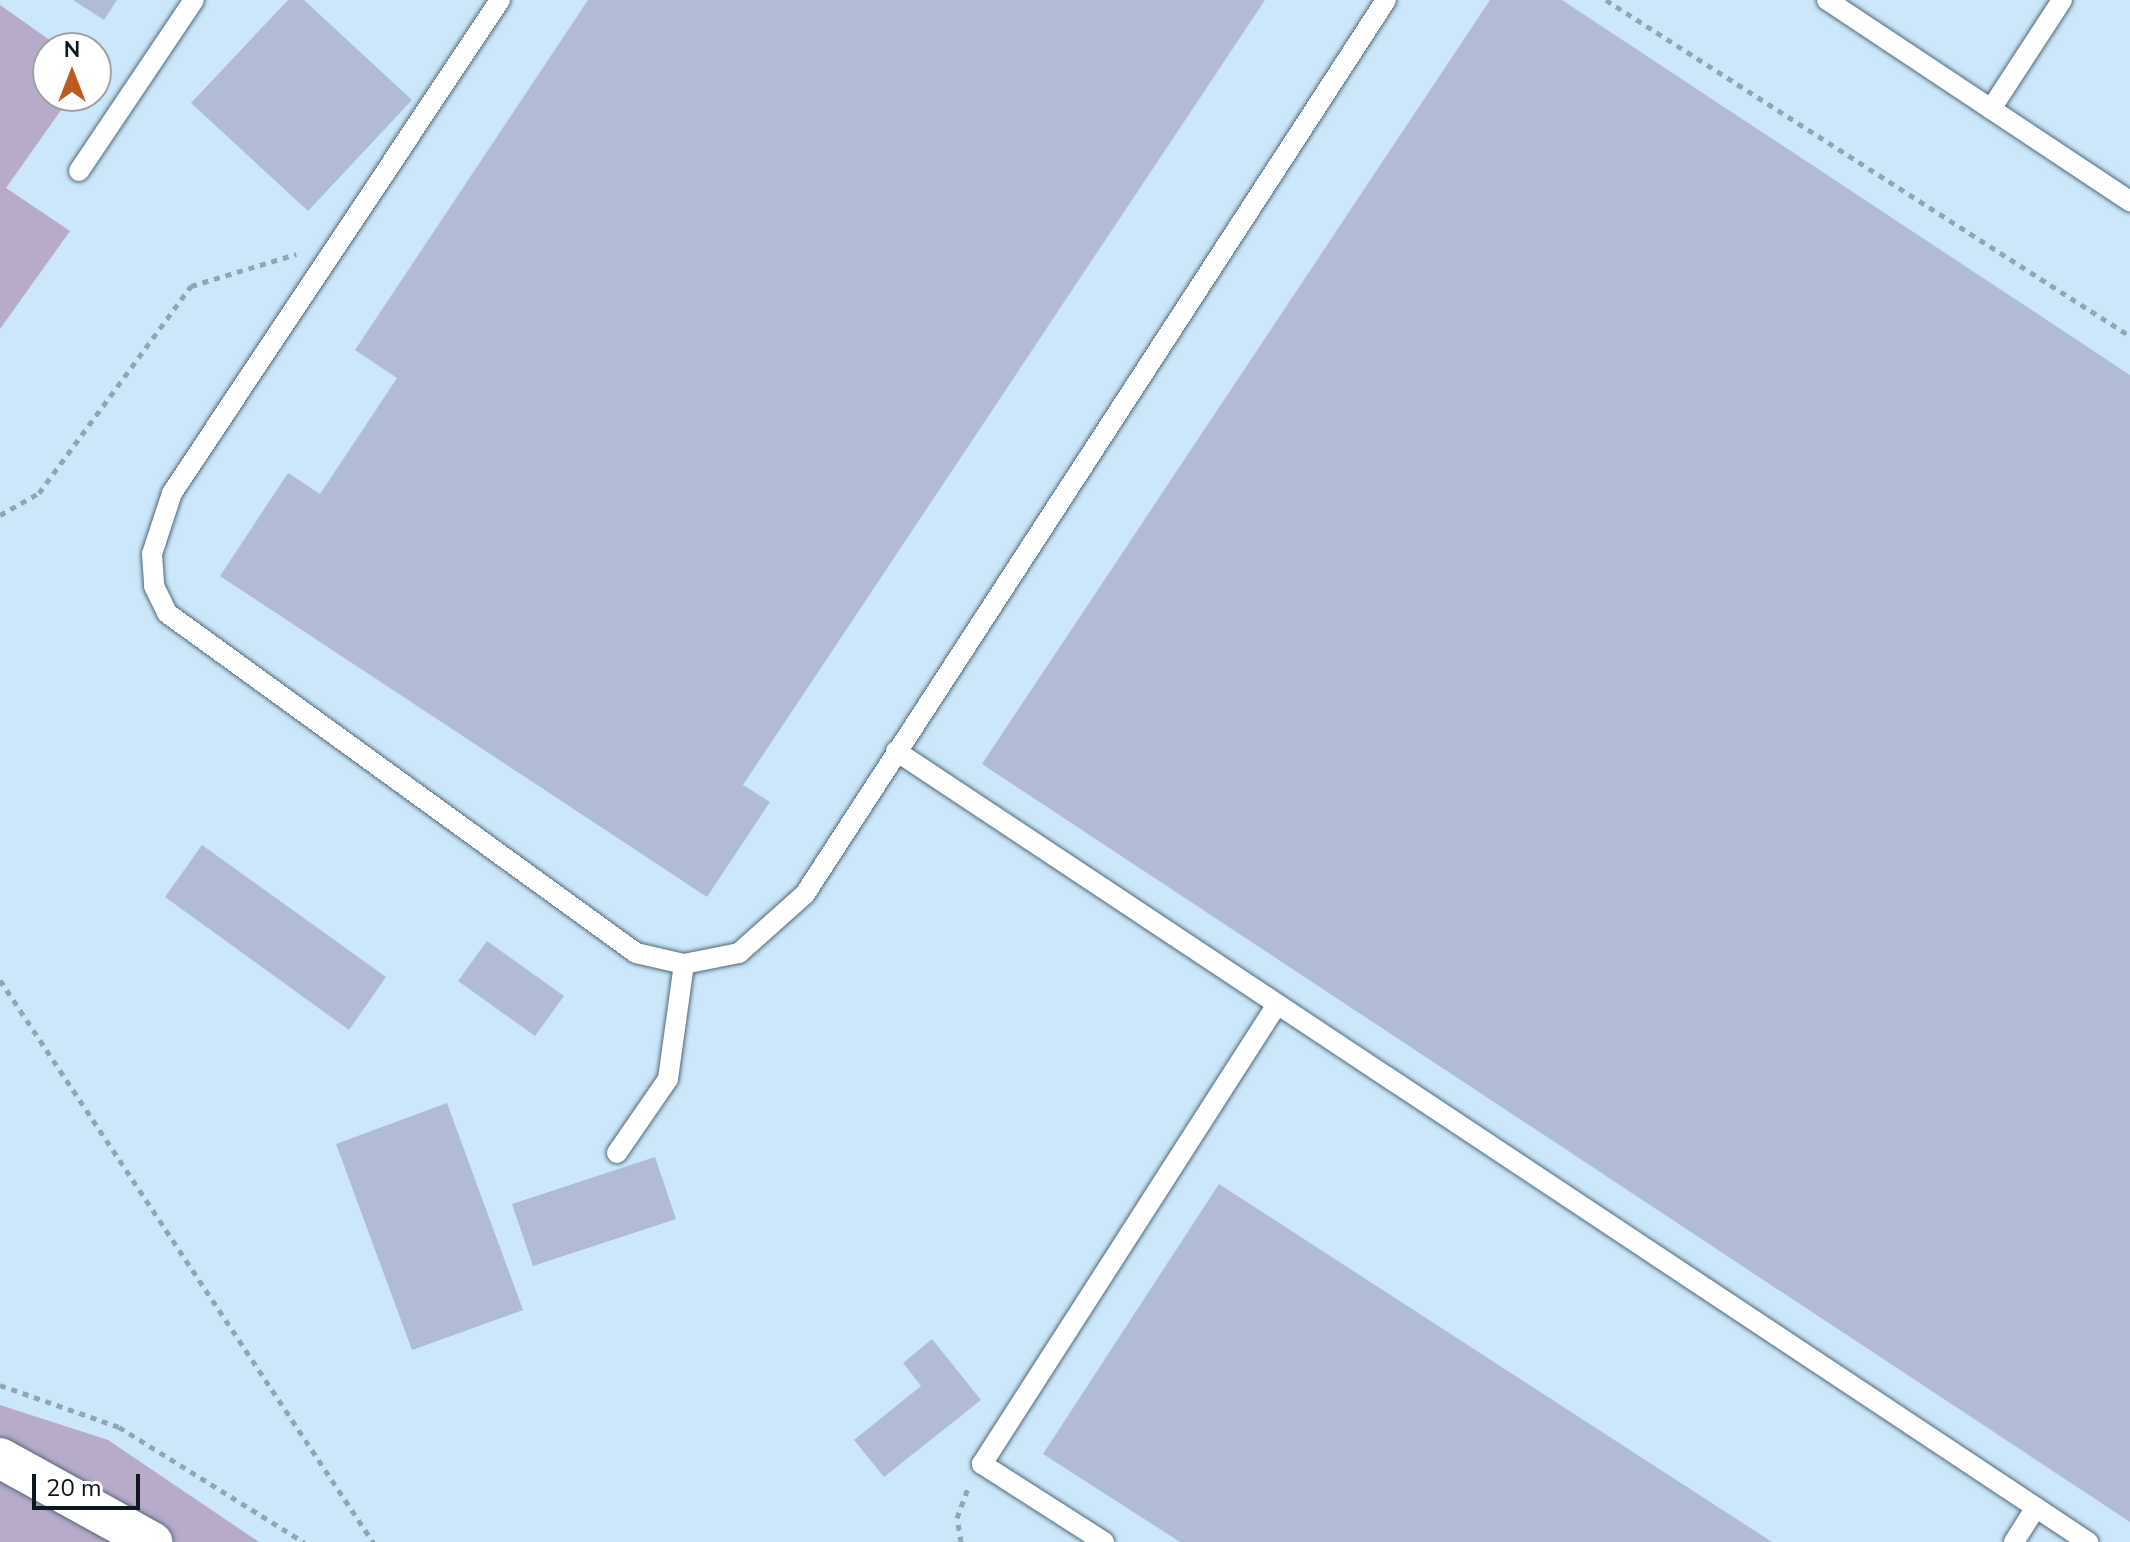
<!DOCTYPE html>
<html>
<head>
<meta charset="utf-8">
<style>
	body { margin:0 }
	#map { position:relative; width:2130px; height:1542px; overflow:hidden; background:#cce7fa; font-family:"Nunito Sans",sans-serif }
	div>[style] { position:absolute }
	.green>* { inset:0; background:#b8aac9 }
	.building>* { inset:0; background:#b2bbd5 }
	.path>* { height:5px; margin-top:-2.5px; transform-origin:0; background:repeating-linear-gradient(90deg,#90a6b5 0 6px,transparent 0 12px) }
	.roads { filter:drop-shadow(0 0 2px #516979) drop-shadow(0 0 2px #516979) }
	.lane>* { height:20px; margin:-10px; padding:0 10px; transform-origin:10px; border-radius:10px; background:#fff }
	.street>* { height:40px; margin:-20px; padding:0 20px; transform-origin:20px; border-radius:20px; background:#fff }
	span { translate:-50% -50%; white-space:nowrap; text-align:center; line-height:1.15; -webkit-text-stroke:8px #fff; paint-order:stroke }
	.north { position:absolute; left:32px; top:32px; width:80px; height:80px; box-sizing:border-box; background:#fff; border:2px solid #9ea2a5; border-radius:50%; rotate:0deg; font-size:22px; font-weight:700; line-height:32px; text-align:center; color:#0d171d }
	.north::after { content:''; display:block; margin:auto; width:28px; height:36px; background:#bd5b1d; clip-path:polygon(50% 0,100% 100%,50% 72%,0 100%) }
	.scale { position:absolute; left:32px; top:1474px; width:108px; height:36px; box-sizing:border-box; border:4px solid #0d171d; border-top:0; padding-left:10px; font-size:24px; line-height:28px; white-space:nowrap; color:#0d171d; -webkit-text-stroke:6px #fff; paint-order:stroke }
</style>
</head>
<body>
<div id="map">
	<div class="green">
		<div style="clip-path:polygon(0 5px,61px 48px,48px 48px,48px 96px,71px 96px,6px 188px,70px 231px,0 329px)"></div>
		<div style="clip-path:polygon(0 1405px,108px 1440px,259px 1542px,0 1542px)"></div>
	</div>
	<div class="building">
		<div style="clip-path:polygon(73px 0,117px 0,104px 20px)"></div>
		<div style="clip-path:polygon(288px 0,304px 0,412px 100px,308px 211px,191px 103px)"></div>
		<div style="clip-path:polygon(588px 0,1265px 0,743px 785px,770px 802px,707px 897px,220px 576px,288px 473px,320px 494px,397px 378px,355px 350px)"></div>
		<div style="clip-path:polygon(1490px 0,1562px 0,2130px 375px,2130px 1522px,982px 764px)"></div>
		<div style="clip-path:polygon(202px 845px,386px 977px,349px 1030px,165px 897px)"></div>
		<div style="clip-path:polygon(487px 941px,564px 996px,535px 1036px,458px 981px)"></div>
		<div style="clip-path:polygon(447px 1103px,523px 1310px,412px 1350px,336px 1144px)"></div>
		<div style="clip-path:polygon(655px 1157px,676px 1219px,533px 1266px,512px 1204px)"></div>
		<div style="clip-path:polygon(1219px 1184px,1772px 1542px,1180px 1542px,1043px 1454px)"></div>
		<div style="clip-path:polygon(932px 1339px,981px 1400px,884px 1477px,854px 1440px,921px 1386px,903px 1363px)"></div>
	</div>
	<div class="path">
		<div style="left:1606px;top:0;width:622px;rotate:32.67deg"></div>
		<div style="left:0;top:515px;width:45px;rotate:-29.4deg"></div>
		<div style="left:39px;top:493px;width:257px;rotate:-53.7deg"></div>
		<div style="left:191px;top:286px;width:110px;rotate:-16.9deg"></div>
		<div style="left:0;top:980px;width:675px;rotate:56.43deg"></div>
		<div style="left:0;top:1385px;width:126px;rotate:19.4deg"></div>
		<div style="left:119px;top:1427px;width:218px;rotate:31.9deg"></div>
		<div style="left:961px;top:1542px;width:24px;rotate:-99deg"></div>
		<div style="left:957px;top:1518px;width:35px;rotate:-70deg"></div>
	</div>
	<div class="roads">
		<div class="lane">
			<div style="left:500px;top:0;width:592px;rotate:123.64deg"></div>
			<div style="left:172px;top:493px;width:64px;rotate:108.2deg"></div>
			<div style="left:152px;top:554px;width:32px;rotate:86deg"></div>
			<div style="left:154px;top:586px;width:30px;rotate:64deg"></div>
			<div style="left:167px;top:613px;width:579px;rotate:35.94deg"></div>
			<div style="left:636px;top:953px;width:49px;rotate:12.9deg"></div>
			<div style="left:684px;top:964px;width:56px;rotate:-11.3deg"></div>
			<div style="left:739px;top:953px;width:89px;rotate:-41.8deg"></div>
			<div style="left:805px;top:894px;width:1066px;rotate:-56.98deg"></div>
			<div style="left:1827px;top:0;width:364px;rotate:33.6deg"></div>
			<div style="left:1991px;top:109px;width:130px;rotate:-56.9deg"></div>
			<div style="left:79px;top:171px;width:206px;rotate:-56.1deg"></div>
			<div style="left:896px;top:751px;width:1431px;rotate:33.57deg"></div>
			<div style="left:617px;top:1153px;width:90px;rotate:-55.4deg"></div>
			<div style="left:668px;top:1079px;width:116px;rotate:-82.1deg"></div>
			<div style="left:1104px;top:1542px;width:145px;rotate:-147.4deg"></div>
			<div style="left:982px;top:1464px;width:544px;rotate:-57.3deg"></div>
			<div style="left:2014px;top:1542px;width:41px;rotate:-57.8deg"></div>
		</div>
		<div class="street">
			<div style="left:0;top:1458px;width:174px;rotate:28.9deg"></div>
		</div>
	</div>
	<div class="north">N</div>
	<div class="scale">20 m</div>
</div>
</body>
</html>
